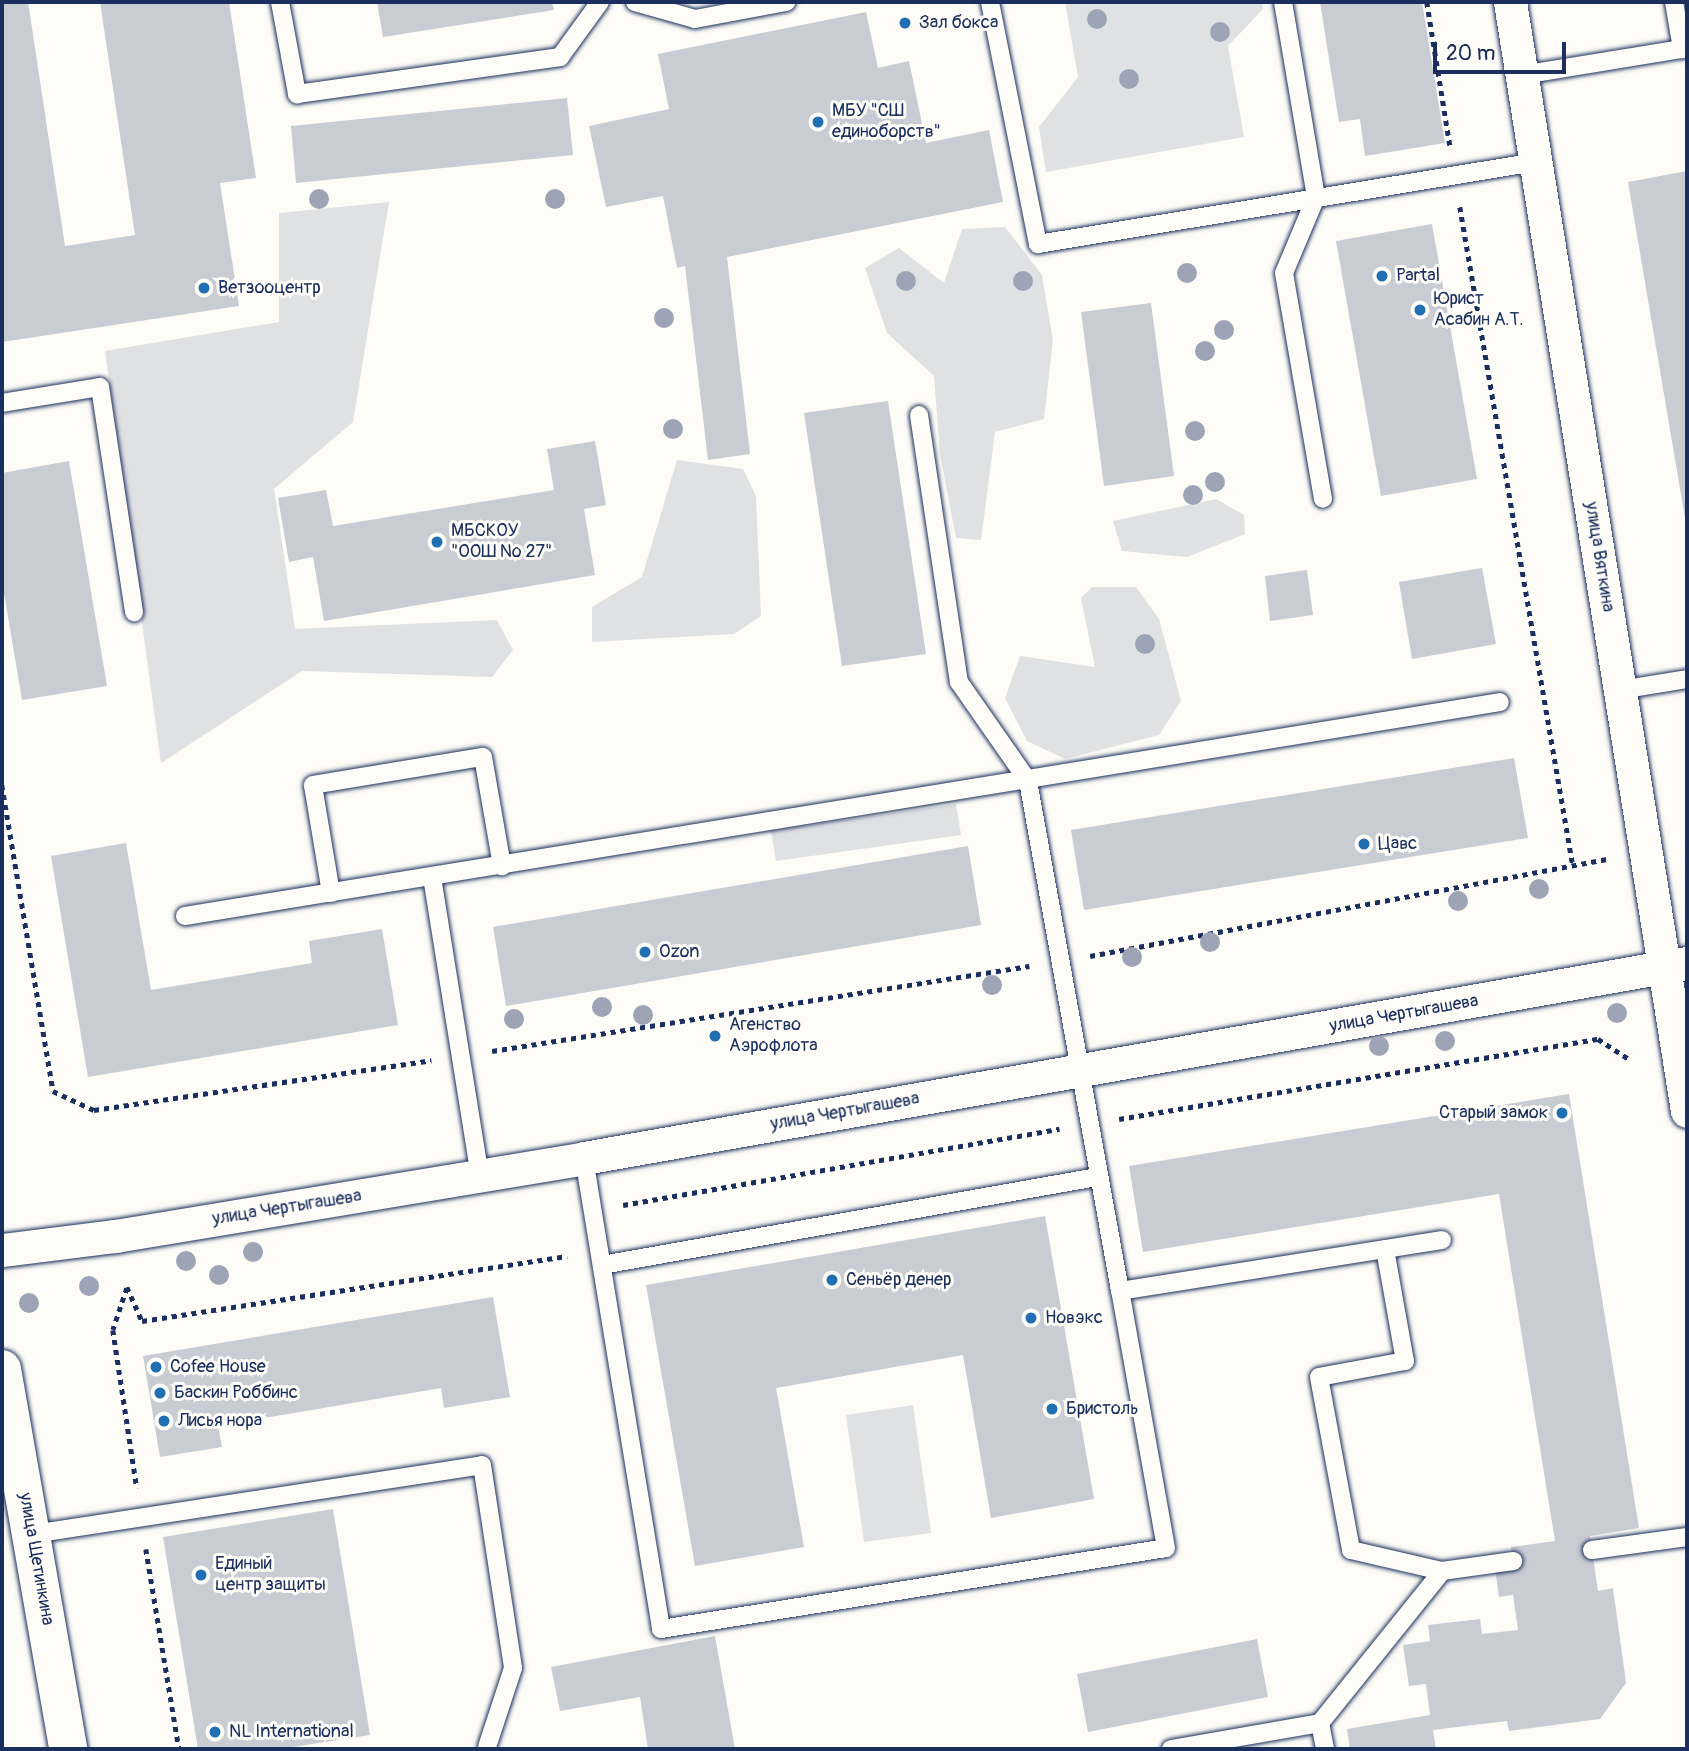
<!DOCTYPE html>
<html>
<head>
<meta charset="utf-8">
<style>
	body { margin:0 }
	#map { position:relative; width:1689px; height:1751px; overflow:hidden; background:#fdfcf7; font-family:Pangolin,sans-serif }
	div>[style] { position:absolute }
	.green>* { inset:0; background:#e0e1e3 }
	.building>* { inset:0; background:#c9ccd3 }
	.path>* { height:4.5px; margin-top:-2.25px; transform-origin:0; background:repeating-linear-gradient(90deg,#1b2f5e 0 5px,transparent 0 10px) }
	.roads { filter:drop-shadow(0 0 2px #1b2f5e) drop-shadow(0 0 2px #1b2f5e) }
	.service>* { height:18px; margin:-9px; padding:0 9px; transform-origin:9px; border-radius:9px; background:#fdfcf7 }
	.minor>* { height:33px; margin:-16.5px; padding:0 16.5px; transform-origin:16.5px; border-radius:16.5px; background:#fdfcf7 }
	.primary>* { height:38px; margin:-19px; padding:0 19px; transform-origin:19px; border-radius:19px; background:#fdfcf7 }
	.trees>* { width:20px; height:20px; margin:-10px; border-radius:50%; background:#9ca4b5 }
	.dots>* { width:19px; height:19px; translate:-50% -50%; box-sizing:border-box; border:4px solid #fdfcf7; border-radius:50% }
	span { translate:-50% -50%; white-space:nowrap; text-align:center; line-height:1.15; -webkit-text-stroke:6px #fdfcf7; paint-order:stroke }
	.poi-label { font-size:18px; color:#1b2f5e }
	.left { translate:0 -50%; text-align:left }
	.right { translate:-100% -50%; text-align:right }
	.street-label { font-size:18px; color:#1b2f5e }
	.frame { position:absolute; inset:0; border:4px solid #1b2f5e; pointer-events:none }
	.scale { position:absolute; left:1433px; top:42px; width:133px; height:32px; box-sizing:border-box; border:4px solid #1b2f5e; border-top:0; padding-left:9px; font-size:21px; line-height:24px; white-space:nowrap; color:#1b2f5e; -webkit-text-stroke:5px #fdfcf7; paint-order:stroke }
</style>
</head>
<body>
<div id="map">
	<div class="green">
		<div style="clip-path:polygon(1065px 2px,1262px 2px,1263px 9px,1228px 46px,1244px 137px,1046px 172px,1039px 127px,1078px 77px)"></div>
		<div style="clip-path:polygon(389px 202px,353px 422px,274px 489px,295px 629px,497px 620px,513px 650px,492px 677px,302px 671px,161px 763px,105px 351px,279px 322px,279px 213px)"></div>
		<div style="clip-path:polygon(1005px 227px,1042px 275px,1053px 340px,1044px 419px,995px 432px,981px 540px,956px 538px,940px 454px,934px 376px,887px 333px,865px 268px,899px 248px,944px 283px,962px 229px)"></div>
		<div style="clip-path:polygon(677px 460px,743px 469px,756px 496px,761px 616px,734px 634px,592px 642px,592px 607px,642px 577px)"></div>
		<div style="clip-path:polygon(1216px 499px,1244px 515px,1245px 534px,1187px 557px,1122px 551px,1113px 521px)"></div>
		<div style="clip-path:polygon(1092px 587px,1136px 587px,1159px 619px,1181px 701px,1159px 735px,1065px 759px,1027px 741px,1005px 698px,1020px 656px,1095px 667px,1081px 598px)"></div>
		<div style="clip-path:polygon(956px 804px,961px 835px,776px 861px,771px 831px)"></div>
		<div style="clip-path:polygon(913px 1405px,931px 1533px,864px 1542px,846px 1415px)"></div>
	</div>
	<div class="building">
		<div style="clip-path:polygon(2px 2px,28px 2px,65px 246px,135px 235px,100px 2px,229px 2px,256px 178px,220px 183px,239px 306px,2px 342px)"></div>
		<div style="clip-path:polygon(377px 2px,552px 2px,554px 10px,383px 37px)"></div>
		<div style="clip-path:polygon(1320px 2px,1422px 2px,1445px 143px,1365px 156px,1360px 119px,1339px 122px)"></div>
		<div style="clip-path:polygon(866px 12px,878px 68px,909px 61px,926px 143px,989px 130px,1003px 202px,727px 257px,750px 454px,708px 460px,685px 266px,677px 268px,663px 196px,606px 207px,589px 126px,669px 109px,658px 54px)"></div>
		<div style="clip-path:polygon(567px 98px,573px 155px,296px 183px,291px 126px)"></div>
		<div style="clip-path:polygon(1687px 171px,1687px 524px,1686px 524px,1628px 182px)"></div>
		<div style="clip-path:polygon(1432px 224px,1477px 479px,1381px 496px,1336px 241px)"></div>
		<div style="clip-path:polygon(1151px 303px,1174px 476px,1104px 486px,1081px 312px)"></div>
		<div style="clip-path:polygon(888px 401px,926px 654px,842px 666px,804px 413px)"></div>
		<div style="clip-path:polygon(595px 441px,606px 505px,584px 509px,595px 575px,324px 621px,313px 557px,289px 562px,278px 498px,326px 490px,333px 526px,554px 490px,547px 449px)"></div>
		<div style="clip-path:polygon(69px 461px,107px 686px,22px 700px,2px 581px,2px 473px)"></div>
		<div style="clip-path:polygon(1482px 568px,1496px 644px,1412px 659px,1399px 582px)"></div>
		<div style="clip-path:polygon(1307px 570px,1313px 615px,1270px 621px,1265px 576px)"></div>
		<div style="clip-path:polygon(1514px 758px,1528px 838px,1084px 910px,1071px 830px)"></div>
		<div style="clip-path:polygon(126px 843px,151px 990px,312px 963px,309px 941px,382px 929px,398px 1025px,88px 1077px,51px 856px)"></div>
		<div style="clip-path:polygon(968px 846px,981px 925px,506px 1006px,493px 927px)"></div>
		<div style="clip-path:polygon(1569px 1094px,1639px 1528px,1590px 1536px,1598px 1591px,1613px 1588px,1626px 1683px,1600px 1719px,1509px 1731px,1507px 1721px,1433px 1730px,1436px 1749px,1350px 1749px,1347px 1729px,1430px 1715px,1426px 1684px,1409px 1686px,1403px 1645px,1430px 1641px,1428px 1625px,1480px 1619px,1482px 1634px,1518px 1630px,1513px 1595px,1499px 1597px,1495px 1568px,1514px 1566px,1511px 1547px,1555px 1541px,1499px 1194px,1143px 1252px,1129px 1166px)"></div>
		<div style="clip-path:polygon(1045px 1216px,1094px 1499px,991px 1518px,963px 1355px,776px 1388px,804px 1547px,695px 1566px,646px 1285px)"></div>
		<div style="clip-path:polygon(493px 1297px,510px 1397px,444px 1408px,441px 1388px,218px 1426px,222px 1447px,160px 1457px,143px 1356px)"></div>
		<div style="clip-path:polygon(333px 1509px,370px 1735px,280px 1749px,198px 1749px,163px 1537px)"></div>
		<div style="clip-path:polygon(715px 1636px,735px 1749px,648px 1749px,640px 1697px,560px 1711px,551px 1667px)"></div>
		<div style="clip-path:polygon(1257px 1639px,1268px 1697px,1088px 1732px,1077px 1674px)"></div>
	</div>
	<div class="path">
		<div style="left:1427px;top:2px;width:146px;rotate:80.9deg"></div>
		<div style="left:1460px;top:207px;width:669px;rotate:80.27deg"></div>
		<div style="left:2px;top:785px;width:310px;rotate:80.5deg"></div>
		<div style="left:53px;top:1091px;width:45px;rotate:24.9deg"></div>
		<div style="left:94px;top:1110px;width:341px;rotate:-8.4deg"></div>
		<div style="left:1090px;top:956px;width:526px;rotate:-10.63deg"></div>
		<div style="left:492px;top:1051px;width:544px;rotate:-8.99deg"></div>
		<div style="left:1119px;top:1119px;width:486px;rotate:-9.5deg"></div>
		<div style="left:1598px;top:1039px;width:38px;rotate:33deg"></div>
		<div style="left:623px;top:1205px;width:443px;rotate:-9.9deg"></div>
		<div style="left:127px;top:1287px;width:37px;rotate:66deg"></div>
		<div style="left:142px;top:1321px;width:430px;rotate:-8.7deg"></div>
		<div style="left:127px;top:1288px;width:44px;rotate:108.4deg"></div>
		<div style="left:113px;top:1330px;width:160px;rotate:81.4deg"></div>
		<div style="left:146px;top:1549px;width:203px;rotate:80.6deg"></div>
	</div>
	<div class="roads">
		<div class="service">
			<div style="left:280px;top:2px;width:94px;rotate:79.5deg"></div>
			<div style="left:297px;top:94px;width:266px;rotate:-8deg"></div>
			<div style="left:560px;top:57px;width:68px;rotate:-54deg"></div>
			<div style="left:635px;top:2px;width:62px;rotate:15.8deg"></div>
			<div style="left:695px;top:19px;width:93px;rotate:-10.6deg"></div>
			<div style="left:990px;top:2px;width:247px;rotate:78.8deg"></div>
			<div style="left:1038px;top:244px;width:505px;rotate:-9.35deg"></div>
			<div style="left:1283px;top:2px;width:198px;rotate:80.4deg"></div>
			<div style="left:1316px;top:197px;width:82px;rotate:112.8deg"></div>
			<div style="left:1284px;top:273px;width:229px;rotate:80.2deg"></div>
			<div style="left:1674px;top:2px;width:48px;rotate:80.3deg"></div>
			<div style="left:1522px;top:75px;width:167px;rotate:-9.3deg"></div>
			<div style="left:2px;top:403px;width:99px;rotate:-9.3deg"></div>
			<div style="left:100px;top:387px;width:228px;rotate:81.4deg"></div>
			<div style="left:919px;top:415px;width:270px;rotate:81.5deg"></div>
			<div style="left:959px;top:682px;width:121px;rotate:55.1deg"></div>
			<div style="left:1028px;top:781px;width:518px;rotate:79.77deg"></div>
			<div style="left:1120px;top:1291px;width:326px;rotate:-9deg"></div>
			<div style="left:1620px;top:690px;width:68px;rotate:-9.3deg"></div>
			<div style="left:432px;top:877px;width:303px;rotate:80.9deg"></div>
			<div style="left:331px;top:893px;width:109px;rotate:-99.5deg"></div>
			<div style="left:313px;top:785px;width:172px;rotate:-9.4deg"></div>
			<div style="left:483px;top:757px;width:111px;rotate:80.1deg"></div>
			<div style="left:185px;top:916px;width:1332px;rotate:-9.24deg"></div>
			<div style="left:584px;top:1158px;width:477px;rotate:80.7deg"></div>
			<div style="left:661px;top:1629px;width:511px;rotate:-9.11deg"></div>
			<div style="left:1166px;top:1548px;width:261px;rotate:-100.1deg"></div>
			<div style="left:1385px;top:1249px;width:114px;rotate:79.9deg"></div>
			<div style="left:1405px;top:1361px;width:87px;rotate:169.5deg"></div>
			<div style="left:1319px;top:1377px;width:176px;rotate:79.5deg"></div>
			<div style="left:1351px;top:1550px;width:93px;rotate:13deg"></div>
			<div style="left:1442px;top:1571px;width:72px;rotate:-8deg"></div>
			<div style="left:602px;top:1265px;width:503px;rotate:-10.08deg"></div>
			<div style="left:33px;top:1534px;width:454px;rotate:-8.7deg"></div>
			<div style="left:482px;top:1465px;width:205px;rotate:81.3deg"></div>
			<div style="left:513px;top:1668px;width:83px;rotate:108.2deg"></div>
			<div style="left:1592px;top:1550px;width:96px;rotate:-7.8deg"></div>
			<div style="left:1320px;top:1723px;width:26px;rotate:79deg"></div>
			<div style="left:1171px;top:1749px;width:151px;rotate:-9.9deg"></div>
			<div style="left:1320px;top:1723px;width:195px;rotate:-51.2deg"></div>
		</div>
		<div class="minor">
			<div style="left:1510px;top:2px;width:1123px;rotate:80.93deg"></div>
			<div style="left:2px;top:1250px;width:114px;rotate:-7.1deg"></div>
			<div style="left:115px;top:1236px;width:475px;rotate:-9.4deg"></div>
			<div style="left:584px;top:1158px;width:1120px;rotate:-10.03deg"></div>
		</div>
		<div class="primary">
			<div style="left:2px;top:1369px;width:386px;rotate:80.1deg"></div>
		</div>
	</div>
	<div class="trees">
		<div style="left:1097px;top:19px"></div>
		<div style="left:1220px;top:32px"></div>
		<div style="left:1129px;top:79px"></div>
		<div style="left:319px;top:199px"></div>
		<div style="left:555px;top:199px"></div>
		<div style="left:1187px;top:273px"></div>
		<div style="left:906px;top:281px"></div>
		<div style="left:1023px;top:281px"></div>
		<div style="left:664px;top:318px"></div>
		<div style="left:1224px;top:330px"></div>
		<div style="left:1205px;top:351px"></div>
		<div style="left:673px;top:429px"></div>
		<div style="left:1195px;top:431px"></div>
		<div style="left:1215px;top:482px"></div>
		<div style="left:1193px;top:495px"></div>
		<div style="left:1145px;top:644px"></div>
		<div style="left:1539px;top:889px"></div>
		<div style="left:1458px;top:901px"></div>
		<div style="left:1210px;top:942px"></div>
		<div style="left:1132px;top:957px"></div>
		<div style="left:992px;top:985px"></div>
		<div style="left:602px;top:1007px"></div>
		<div style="left:1617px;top:1013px"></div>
		<div style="left:643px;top:1015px"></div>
		<div style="left:514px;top:1019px"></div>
		<div style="left:1445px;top:1041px"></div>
		<div style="left:1379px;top:1046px"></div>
		<div style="left:253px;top:1252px"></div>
		<div style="left:186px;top:1261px"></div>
		<div style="left:219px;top:1275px"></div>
		<div style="left:89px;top:1286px"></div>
		<div style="left:29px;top:1303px"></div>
	</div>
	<div class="dots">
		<div style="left:905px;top:23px;background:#1f6fb2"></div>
		<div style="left:818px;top:122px;background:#1f6fb2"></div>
		<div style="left:1382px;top:276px;background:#1f6fb2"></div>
		<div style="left:204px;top:288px;background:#1f6fb2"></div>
		<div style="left:1420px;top:310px;background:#1f6fb2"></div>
		<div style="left:437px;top:542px;background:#1f6fb2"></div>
		<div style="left:1364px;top:844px;background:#1f6fb2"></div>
		<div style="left:645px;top:952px;background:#1f6fb2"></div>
		<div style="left:715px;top:1036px;background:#1f6fb2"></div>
		<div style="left:1562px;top:1113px;background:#1f6fb2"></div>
		<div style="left:832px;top:1280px;background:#1f6fb2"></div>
		<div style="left:1031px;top:1318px;background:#1f6fb2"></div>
		<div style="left:156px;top:1367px;background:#1f6fb2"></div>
		<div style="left:160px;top:1393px;background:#1f6fb2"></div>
		<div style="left:1052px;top:1409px;background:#1f6fb2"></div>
		<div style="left:164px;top:1421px;background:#1f6fb2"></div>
		<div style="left:201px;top:1575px;background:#1f6fb2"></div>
		<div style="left:215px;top:1732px;background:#1f6fb2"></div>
	</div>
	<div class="poi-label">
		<span class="left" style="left:919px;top:23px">Зал бокса</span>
		<span class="left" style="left:832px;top:122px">МБУ "СШ<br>единоборств"</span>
		<span class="left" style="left:1396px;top:276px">Partal</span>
		<span class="left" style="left:218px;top:288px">Ветзооцентр</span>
		<span class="left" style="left:1434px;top:310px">Юрист<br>Асабин А.Т.</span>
		<span class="left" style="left:451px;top:542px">МБСКОУ<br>"ООШ № 27"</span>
		<span class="left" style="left:1378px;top:844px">Цавс</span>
		<span class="left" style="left:659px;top:952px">Ozon</span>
		<span class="left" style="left:729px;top:1036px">Агенство<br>Аэрофлота</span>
		<span class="right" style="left:1548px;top:1113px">Старый замок</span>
		<span class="left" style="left:846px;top:1280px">Сеньёр денер</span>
		<span class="left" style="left:1045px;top:1318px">Новэкс</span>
		<span class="left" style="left:170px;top:1367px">Cofee House</span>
		<span class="left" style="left:174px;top:1393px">Баскин Роббинс</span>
		<span class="left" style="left:1066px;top:1409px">Бристоль</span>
		<span class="left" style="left:178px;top:1421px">Лисья нора</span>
		<span class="left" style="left:215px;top:1575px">Единый<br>центр защиты</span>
		<span class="left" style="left:229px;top:1732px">NL International</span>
	</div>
	<div class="street-label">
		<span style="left:1599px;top:557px;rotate:81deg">улица Вяткина</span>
		<span style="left:1404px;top:1014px;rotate:-10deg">улица Чертыгашева</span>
		<span style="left:845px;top:1112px;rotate:-10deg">улица Чертыгашева</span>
		<span style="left:287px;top:1208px;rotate:-9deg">улица Чертыгашева</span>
		<span style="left:36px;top:1559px;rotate:80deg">улица Щетинкина</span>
	</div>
	<div class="frame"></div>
	<div class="scale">20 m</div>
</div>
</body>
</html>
